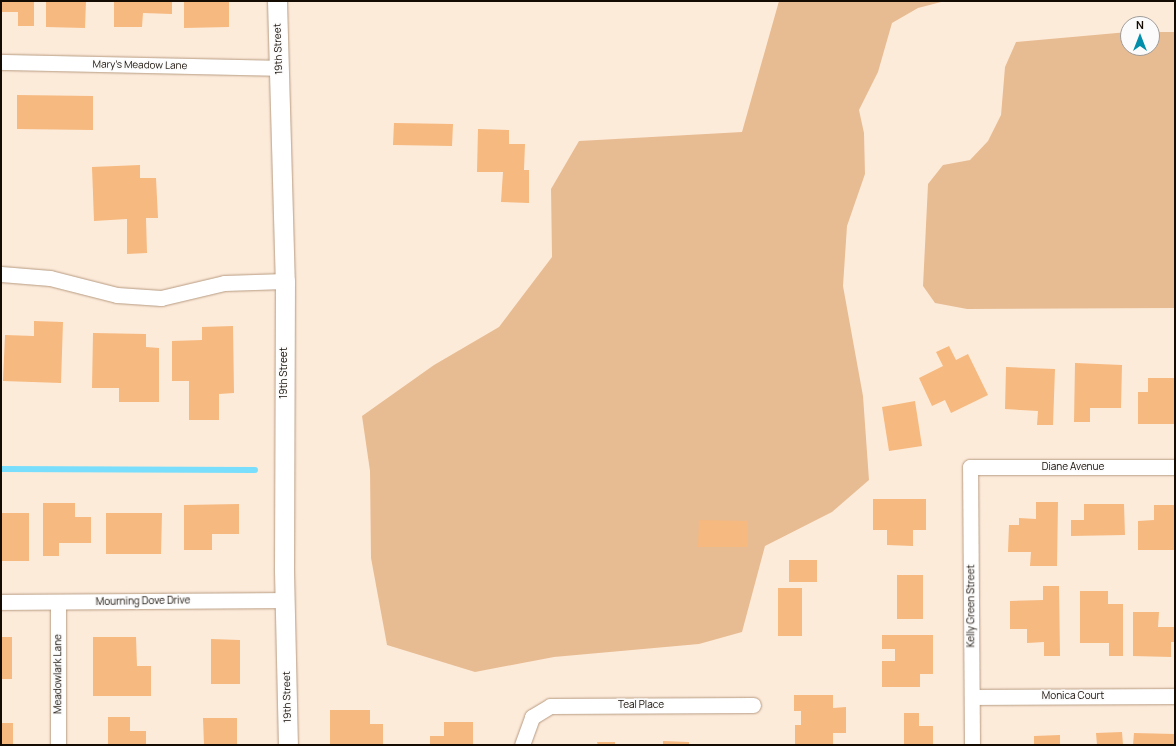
<!DOCTYPE html>
<html>
<head>
<meta charset="utf-8">
<style>
	body { margin:0 }
	#map { position:relative; width:1176px; height:746px; overflow:hidden; background:#fdebda; font-family:Manrope,sans-serif }
	div>[style] { position:absolute }
	.green>* { inset:0; background:#e8bc93 }
	.stream>* { height:6px; margin:-3px; padding:0 3px; transform-origin:3px; border-radius:3px; background:#79defb }
	.building>* { inset:0; background:#f6b97f }
	.roads { filter:drop-shadow(0 0 1px #b79b81) drop-shadow(0 0 1px #b79b81) }
	.minor>* { height:15px; margin:-7.5px; padding:0 7.5px; transform-origin:7.5px; border-radius:7.5px; background:#fff }
	.tertiary>* { height:19px; margin:-9.5px; padding:0 9.5px; transform-origin:9.5px; border-radius:9.5px; background:#fff }
	span { translate:-50% -50%; white-space:nowrap; text-align:center; line-height:1.15; -webkit-text-stroke:3px #fbfbfb; paint-order:stroke }
	.street-label { font-size:10px; color:#140b03 }
	.frame { position:absolute; inset:0; border:2px solid #140b03; pointer-events:none }
	.north { position:absolute; left:1120px; top:16px; width:40px; height:40px; box-sizing:border-box; background:#fbfbfb; border:1px solid #9f9b98; border-radius:50%; rotate:0deg; font-size:11px; font-weight:700; line-height:16px; text-align:center; color:#140b03 }
	.north::after { content:''; display:block; margin:auto; width:14px; height:18px; background:#008eab; clip-path:polygon(50% 0,100% 100%,50% 72%,0 100%) }
</style>
</head>
<body>
<div id="map">
	<div class="green">
		<div style="clip-path:polygon(779px 1px,945px 1px,918px 8px,892px 23px,878px 72px,859px 110px,864px 133px,865px 174px,847px 226px,843px 286px,863px 396px,869px 480px,832px 512px,765px 546px,742px 632px,699px 644px,554px 657px,475px 672px,387px 645px,371px 558px,370px 471px,362px 416px,434px 365px,499px 327px,552px 257px,551px 189px,579px 141px,742px 132px)"></div>
		<div style="clip-path:polygon(1128px 32px,1128px 48px,1152px 48px,1152px 32px,1175px 32px,1175px 308px,967px 309px,935px 303px,923px 286px,928px 184px,943px 165px,970px 160px,988px 141px,1001px 115px,1005px 67px,1016px 42px)"></div>
	</div>
	<div class="stream">
		<div style="left:1px;top:469px;width:254px;rotate:0.2deg"></div>
	</div>
	<div class="building">
		<div style="clip-path:polygon(2px 1px,34px 1px,34px 26px,18px 26px,18px 12px,2px 12px)"></div>
		<div style="clip-path:polygon(46px 1px,86px 1px,85px 28px,46px 27px)"></div>
		<div style="clip-path:polygon(114px 1px,172px 1px,172px 14px,143px 13px,142px 27px,114px 27px)"></div>
		<div style="clip-path:polygon(184px 1px,229px 1px,229px 27px,184px 28px)"></div>
		<div style="clip-path:polygon(17px 95px,93px 96px,93px 130px,17px 129px)"></div>
		<div style="clip-path:polygon(394px 123px,453px 124px,452px 146px,393px 145px)"></div>
		<div style="clip-path:polygon(478px 129px,509px 130px,509px 144px,525px 144px,524px 170px,529px 170px,529px 203px,501px 202px,503px 172px,477px 172px)"></div>
		<div style="clip-path:polygon(140px 165px,140px 178px,156px 178px,158px 218px,146px 218px,147px 253px,127px 254px,127px 219px,94px 221px,92px 167px)"></div>
		<div style="clip-path:polygon(34px 321px,63px 322px,61px 383px,3px 381px,5px 335px,34px 336px)"></div>
		<div style="clip-path:polygon(233px 326px,234px 393px,219px 394px,219px 420px,189px 420px,189px 381px,172px 381px,172px 341px,202px 340px,202px 327px)"></div>
		<div style="clip-path:polygon(93px 333px,146px 334px,146px 347px,159px 348px,159px 402px,119px 402px,119px 388px,92px 388px)"></div>
		<div style="clip-path:polygon(949px 346px,956px 360px,968px 354px,988px 395px,951px 413px,945px 400px,932px 406px,919px 378px,943px 366px,936px 352px)"></div>
		<div style="clip-path:polygon(1075px 363px,1122px 365px,1121px 408px,1090px 408px,1090px 422px,1074px 422px)"></div>
		<div style="clip-path:polygon(1006px 367px,1055px 369px,1053px 425px,1037px 425px,1038px 411px,1005px 409px)"></div>
		<div style="clip-path:polygon(1148px 378px,1175px 378px,1175px 424px,1138px 424px,1138px 392px,1148px 392px)"></div>
		<div style="clip-path:polygon(915px 401px,922px 446px,889px 451px,882px 407px)"></div>
		<div style="clip-path:polygon(873px 499px,926px 499px,926px 530px,913px 530px,913px 546px,887px 545px,887px 530px,873px 530px)"></div>
		<div style="clip-path:polygon(1036px 502px,1058px 502px,1057px 566px,1030px 566px,1031px 552px,1008px 552px,1009px 525px,1019px 525px,1019px 518px,1036px 519px)"></div>
		<div style="clip-path:polygon(43px 503px,75px 503px,75px 517px,91px 517px,91px 543px,59px 543px,59px 556px,43px 556px)"></div>
		<div style="clip-path:polygon(239px 504px,239px 534px,212px 534px,212px 550px,184px 550px,184px 505px)"></div>
		<div style="clip-path:polygon(1084px 504px,1124px 504px,1125px 535px,1071px 536px,1071px 520px,1084px 520px)"></div>
		<div style="clip-path:polygon(1154px 505px,1175px 505px,1175px 550px,1138px 550px,1138px 521px,1154px 520px)"></div>
		<div style="clip-path:polygon(1px 513px,29px 513px,29px 561px,1px 561px)"></div>
		<div style="clip-path:polygon(106px 513px,162px 513px,161px 554px,106px 554px)"></div>
		<div style="clip-path:polygon(699px 520px,748px 521px,748px 547px,698px 547px)"></div>
		<div style="clip-path:polygon(789px 560px,817px 560px,817px 582px,789px 582px)"></div>
		<div style="clip-path:polygon(897px 575px,923px 575px,923px 619px,897px 619px)"></div>
		<div style="clip-path:polygon(1043px 586px,1059px 586px,1060px 656px,1044px 656px,1044px 642px,1027px 643px,1027px 629px,1010px 629px,1010px 601px,1043px 600px)"></div>
		<div style="clip-path:polygon(778px 588px,802px 588px,802px 636px,778px 636px)"></div>
		<div style="clip-path:polygon(1080px 591px,1108px 591px,1108px 604px,1123px 604px,1123px 656px,1109px 656px,1109px 643px,1080px 643px)"></div>
		<div style="clip-path:polygon(1133px 612px,1159px 612px,1158px 627px,1175px 627px,1175px 642px,1171px 642px,1171px 657px,1133px 656px)"></div>
		<div style="clip-path:polygon(882px 635px,933px 635px,933px 674px,920px 674px,920px 687px,882px 687px,882px 661px,895px 661px,895px 649px,882px 649px)"></div>
		<div style="clip-path:polygon(1px 637px,12px 637px,12px 679px,1px 679px)"></div>
		<div style="clip-path:polygon(93px 637px,136px 637px,137px 666px,151px 666px,151px 696px,93px 696px)"></div>
		<div style="clip-path:polygon(211px 639px,240px 640px,240px 684px,211px 684px)"></div>
		<div style="clip-path:polygon(794px 695px,833px 695px,833px 708px,846px 707px,846px 733px,833px 733px,833px 745px,795px 745px,795px 725px,801px 725px,801px 711px,794px 711px)"></div>
		<div style="clip-path:polygon(330px 710px,370px 710px,370px 724px,383px 724px,383px 745px,330px 745px)"></div>
		<div style="clip-path:polygon(904px 713px,919px 713px,919px 726px,933px 726px,933px 745px,904px 745px)"></div>
		<div style="clip-path:polygon(108px 717px,130px 717px,130px 731px,146px 731px,146px 745px,108px 745px)"></div>
		<div style="clip-path:polygon(203px 718px,237px 718px,237px 745px,204px 745px)"></div>
		<div style="clip-path:polygon(444px 722px,473px 722px,473px 745px,430px 745px,430px 736px,444px 736px)"></div>
		<div style="clip-path:polygon(1px 723px,13px 723px,13px 745px,1px 745px)"></div>
		<div style="clip-path:polygon(1122px 732px,1123px 745px,1097px 745px,1096px 733px)"></div>
		<div style="clip-path:polygon(1134px 733px,1175px 734px,1175px 745px,1133px 745px)"></div>
		<div style="clip-path:polygon(1060px 735px,1060px 745px,1034px 745px,1034px 736px)"></div>
		<div style="clip-path:polygon(663px 741px,689px 742px,689px 745px,663px 745px)"></div>
		<div style="clip-path:polygon(597px 742px,615px 742px,615px 745px,598px 745px)"></div>
	</div>
	<div class="roads">
		<div class="minor">
			<div style="left:1px;top:62px;width:277px;rotate:1.2deg"></div>
			<div style="left:1px;top:274px;width:49px;rotate:4.7deg"></div>
			<div style="left:50px;top:278px;width:69px;rotate:14.2deg"></div>
			<div style="left:117px;top:295px;width:44px;rotate:3.9deg"></div>
			<div style="left:161px;top:298px;width:65px;rotate:-13.4deg"></div>
			<div style="left:224px;top:283px;width:61px;rotate:-1.9deg"></div>
			<div style="left:1px;top:602px;width:284px;rotate:-0.4deg"></div>
			<div style="left:58px;top:602px;width:143px;rotate:90deg"></div>
			<div style="left:972px;top:697px;width:203px;rotate:-0.3deg"></div>
			<div style="left:522px;top:745px;width:30px;rotate:-70deg"></div>
			<div style="left:532px;top:717px;width:21px;rotate:-31deg"></div>
			<div style="left:550px;top:706px;width:203px;rotate:-0.3deg"></div>
			<div style="left:972px;top:745px;width:278px;rotate:-90.4deg"></div>
			<div style="left:970px;top:467px;width:205px"></div>
		</div>
		<div class="tertiary">
			<div style="left:277px;top:1px;width:280px;rotate:88.4deg"></div>
			<div style="left:285px;top:281px;width:290px;rotate:90.2deg"></div>
			<div style="left:284px;top:571px;width:174px;rotate:88.7deg"></div>
		</div>
	</div>
	<div class="street-label">
		<span style="left:278px;top:49px;rotate:-92deg">19th Street</span>
		<span style="left:140px;top:65px;rotate:1deg">Mary's Meadow Lane</span>
		<span style="left:284px;top:373px;rotate:-90deg">19th Street</span>
		<span style="left:1073px;top:467px">Diane Avenue</span>
		<span style="left:143px;top:601px;rotate:-1deg">Mourning Dove Drive</span>
		<span style="left:971px;top:606px;rotate:-90deg">Kelly Green Street</span>
		<span style="left:58px;top:674px;rotate:-90deg">Meadowlark Lane</span>
		<span style="left:1073px;top:696px">Monica Court</span>
		<span style="left:287px;top:697px;rotate:-91deg">19th Street</span>
		<span style="left:641px;top:705px">Teal Place</span>
	</div>
	<div class="frame"></div>
	<div class="north">N</div>
</div>
</body>
</html>
